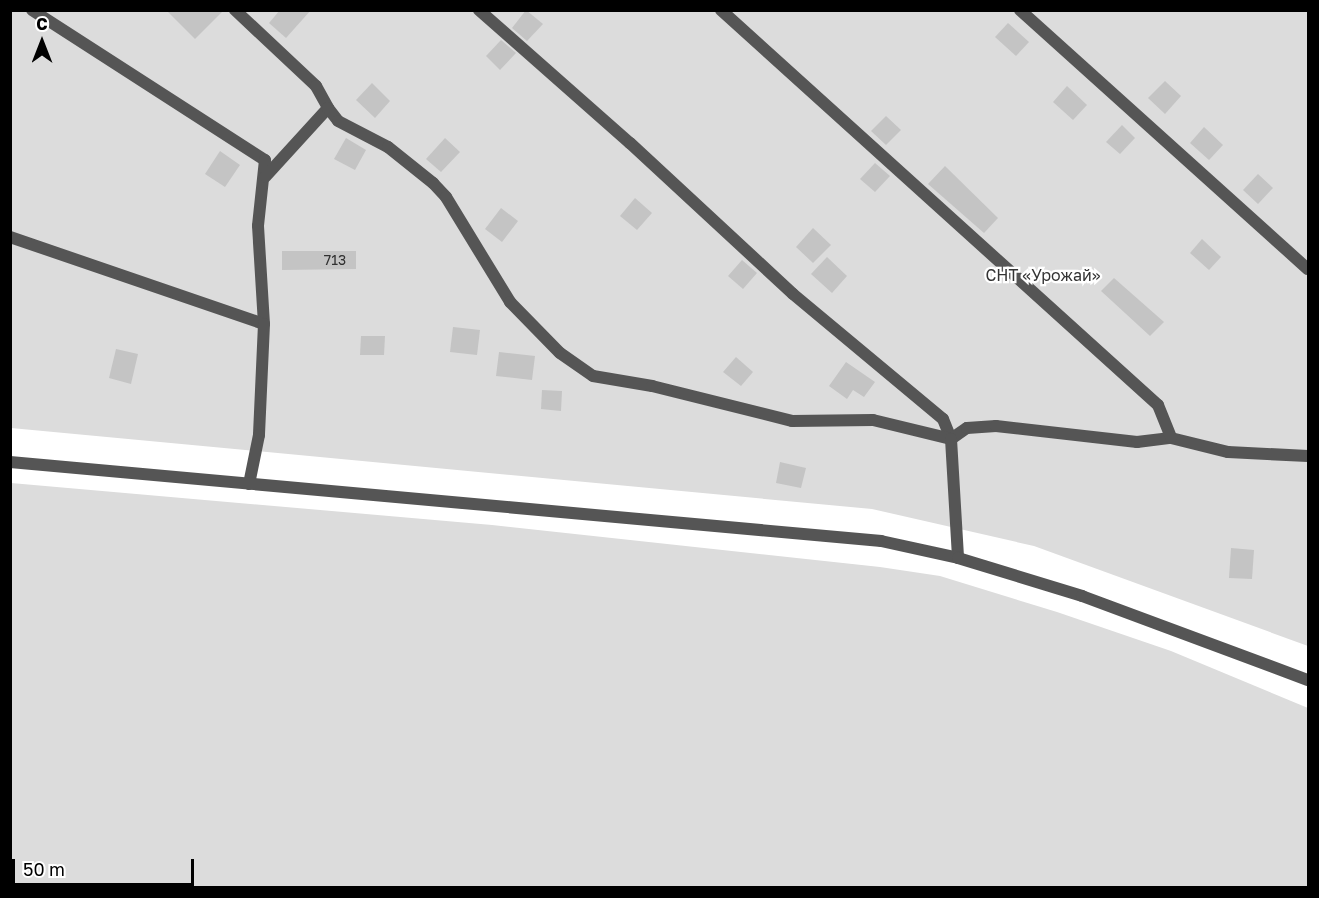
<!DOCTYPE html>
<html>
<head>
<meta charset="utf-8">
<style>
	body { margin:0 }
	#map { position:relative; width:1319px; height:898px; overflow:hidden; background:#fff; font-family:"Golos Text",sans-serif }
	div>[style] { position:absolute }
	.green>* { inset:0; background:#dcdcdc }
	.building>* { inset:0; background:#c4c4c4 }
	.service>* { height:12px; margin:-6px; padding:0 6px; transform-origin:6px; border-radius:6px; background:#555 }
	.tertiary>* { height:12px; margin:-6px; padding:0 6px; transform-origin:6px; border-radius:6px; background:#555 }
	span { translate:-50% -50%; white-space:nowrap; text-align:center; line-height:1.15; -webkit-text-stroke:4.5px #fff; paint-order:stroke }
	.number-label { font-size:14px; color:#313131 }
	.number-label span { -webkit-text-stroke-width:0 }
	.park-label { font-size:16px; color:#333 }
	.frame { position:absolute; inset:0; border:12px solid #000; pointer-events:none }
	.north { position:absolute; left:12px; top:12px; width:60px; height:60px; -webkit-text-stroke:4px #fff; paint-order:stroke; rotate:0deg; font-size:16px; font-weight:700; line-height:24px; text-align:center; color:#000 }
	.north::after { content:''; display:block; margin:auto; width:21px; height:27px; background:#000; clip-path:polygon(50% 0,100% 100%,50% 72%,0 100%) }
	.scale { position:absolute; left:12px; top:859px; width:182px; height:27px; box-sizing:border-box; border:3px solid #000; border-top:0; padding-left:8px; font-size:18px; line-height:21px; white-space:nowrap; color:#000; -webkit-text-stroke:4px #fff; paint-order:stroke }
</style>
</head>
<body>
<div id="map">
	<div class="green">
		<div style="clip-path:polygon(10px 11px,1308px 11px,1308px 646px,1034px 546px,872px 509px,11px 428px)"></div>
		<div style="clip-path:polygon(11px 483px,492px 525px,880px 567px,940px 576px,1057px 612px,1171px 651px,1308px 708px,1308px 887px,11px 887px)"></div>
	</div>
	<div class="building">
		<div style="clip-path:polygon(166px 10px,224px 10px,195px 39px)"></div>
		<div style="clip-path:polygon(280px 10px,311px 10px,286px 38px,269px 23px)"></div>
		<div style="clip-path:polygon(526px 10px,543px 24px,527px 41px,512px 28px)"></div>
		<div style="clip-path:polygon(1008px 23px,1029px 42px,1016px 56px,995px 37px)"></div>
		<div style="clip-path:polygon(501px 40px,516px 53px,500px 70px,486px 56px)"></div>
		<div style="clip-path:polygon(1165px 81px,1181px 96px,1165px 114px,1148px 98px)"></div>
		<div style="clip-path:polygon(372px 83px,390px 101px,375px 118px,356px 100px)"></div>
		<div style="clip-path:polygon(1067px 86px,1087px 105px,1073px 120px,1053px 102px)"></div>
		<div style="clip-path:polygon(886px 116px,901px 130px,886px 145px,871px 131px)"></div>
		<div style="clip-path:polygon(1122px 125px,1135px 138px,1120px 154px,1106px 142px)"></div>
		<div style="clip-path:polygon(1204px 127px,1223px 145px,1209px 160px,1190px 143px)"></div>
		<div style="clip-path:polygon(346px 138px,366px 150px,355px 170px,334px 159px)"></div>
		<div style="clip-path:polygon(445px 138px,460px 152px,441px 172px,426px 159px)"></div>
		<div style="clip-path:polygon(220px 151px,240px 165px,225px 187px,205px 174px)"></div>
		<div style="clip-path:polygon(875px 163px,890px 176px,875px 192px,860px 179px)"></div>
		<div style="clip-path:polygon(945px 166px,998px 218px,984px 233px,928px 184px)"></div>
		<div style="clip-path:polygon(1258px 174px,1273px 188px,1258px 204px,1243px 190px)"></div>
		<div style="clip-path:polygon(635px 198px,652px 213px,637px 230px,620px 216px)"></div>
		<div style="clip-path:polygon(501px 208px,518px 221px,502px 242px,485px 229px)"></div>
		<div style="clip-path:polygon(813px 228px,831px 245px,813px 263px,796px 247px)"></div>
		<div style="clip-path:polygon(1202px 239px,1221px 257px,1209px 270px,1190px 253px)"></div>
		<div style="clip-path:polygon(282px 251px,356px 251px,356px 269px,282px 270px)"></div>
		<div style="clip-path:polygon(827px 257px,847px 276px,832px 293px,811px 274px)"></div>
		<div style="clip-path:polygon(742px 260px,757px 273px,743px 289px,728px 276px)"></div>
		<div style="clip-path:polygon(1114px 278px,1164px 322px,1150px 336px,1101px 291px)"></div>
		<div style="clip-path:polygon(453px 327px,480px 330px,477px 355px,450px 352px)"></div>
		<div style="clip-path:polygon(361px 336px,385px 336px,384px 355px,360px 355px)"></div>
		<div style="clip-path:polygon(116px 349px,138px 354px,131px 384px,109px 378px)"></div>
		<div style="clip-path:polygon(499px 352px,535px 356px,532px 380px,496px 376px)"></div>
		<div style="clip-path:polygon(736px 357px,753px 372px,741px 386px,723px 372px)"></div>
		<div style="clip-path:polygon(846px 362px,875px 382px,864px 397px,853px 390px,847px 399px,829px 386px)"></div>
		<div style="clip-path:polygon(542px 390px,562px 391px,561px 411px,541px 409px)"></div>
		<div style="clip-path:polygon(780px 462px,806px 468px,801px 488px,776px 483px)"></div>
		<div style="clip-path:polygon(1231px 548px,1254px 550px,1252px 579px,1229px 578px)"></div>
	</div>
	<div class="service">
		<div style="left:32px;top:10px;width:277px;rotate:32.8deg"></div>
		<div style="left:265px;top:160px;width:66px;rotate:96.1deg"></div>
		<div style="left:258px;top:226px;width:98px;rotate:86.5deg"></div>
		<div style="left:235px;top:10px;width:111px;rotate:43.2deg"></div>
		<div style="left:316px;top:86px;width:25px;rotate:61deg"></div>
		<div style="left:328px;top:108px;width:93px;rotate:132.4deg"></div>
		<div style="left:479px;top:10px;width:201px;rotate:41.4deg"></div>
		<div style="left:630px;top:143px;width:222px;rotate:42.8deg"></div>
		<div style="left:793px;top:294px;width:195px;rotate:39.8deg"></div>
		<div style="left:943px;top:419px;width:22px;rotate:68deg"></div>
		<div style="left:951px;top:439px;width:19px;rotate:-35deg"></div>
		<div style="left:967px;top:428px;width:29px;rotate:-4deg"></div>
		<div style="left:996px;top:426px;width:142px;rotate:6.5deg"></div>
		<div style="left:1137px;top:442px;width:34px;rotate:-7deg"></div>
		<div style="left:1171px;top:438px;width:59px;rotate:13.8deg"></div>
		<div style="left:1228px;top:452px;width:80px;rotate:2.9deg"></div>
		<div style="left:721px;top:10px;width:589px;rotate:42.11deg"></div>
		<div style="left:1158px;top:405px;width:35px;rotate:68deg"></div>
		<div style="left:1020px;top:10px;width:387px;rotate:42deg"></div>
		<div style="left:328px;top:108px;width:16px;rotate:52deg"></div>
		<div style="left:338px;top:121px;width:56px;rotate:27.5deg"></div>
		<div style="left:388px;top:147px;width:58px;rotate:38.7deg"></div>
		<div style="left:433px;top:183px;width:19px;rotate:47deg"></div>
		<div style="left:446px;top:197px;width:123px;rotate:58.6deg"></div>
		<div style="left:510px;top:302px;width:71px;rotate:45.6deg"></div>
		<div style="left:560px;top:353px;width:40px;rotate:34.9deg"></div>
		<div style="left:593px;top:376px;width:60px;rotate:9.6deg"></div>
		<div style="left:652px;top:386px;width:144px;rotate:14deg"></div>
		<div style="left:792px;top:421px;width:81px;rotate:-0.7deg"></div>
		<div style="left:873px;top:420px;width:80px;rotate:13.7deg"></div>
		<div style="left:951px;top:439px;width:119px;rotate:86.6deg"></div>
		<div style="left:10px;top:237px;width:268px;rotate:18.9deg"></div>
		<div style="left:264px;top:324px;width:111px;rotate:92.6deg"></div>
		<div style="left:259px;top:435px;width:50px;rotate:101.5deg"></div>
	</div>
	<div class="tertiary">
		<div style="left:10px;top:462px;width:875px;rotate:5.18deg"></div>
		<div style="left:881px;top:541px;width:79px;rotate:12.4deg"></div>
		<div style="left:958px;top:558px;width:130px;rotate:17deg"></div>
		<div style="left:1082px;top:596px;width:241px;rotate:20.4deg"></div>
	</div>
	<div class="number-label">
		<span style="left:335px;top:260px">713</span>
	</div>
	<div class="park-label">
		<span style="left:1043px;top:275px">СНТ «Урожай»</span>
	</div>
	<div class="frame"></div>
	<div class="north">С</div>
	<div class="scale">50 m</div>
</div>
</body>
</html>
